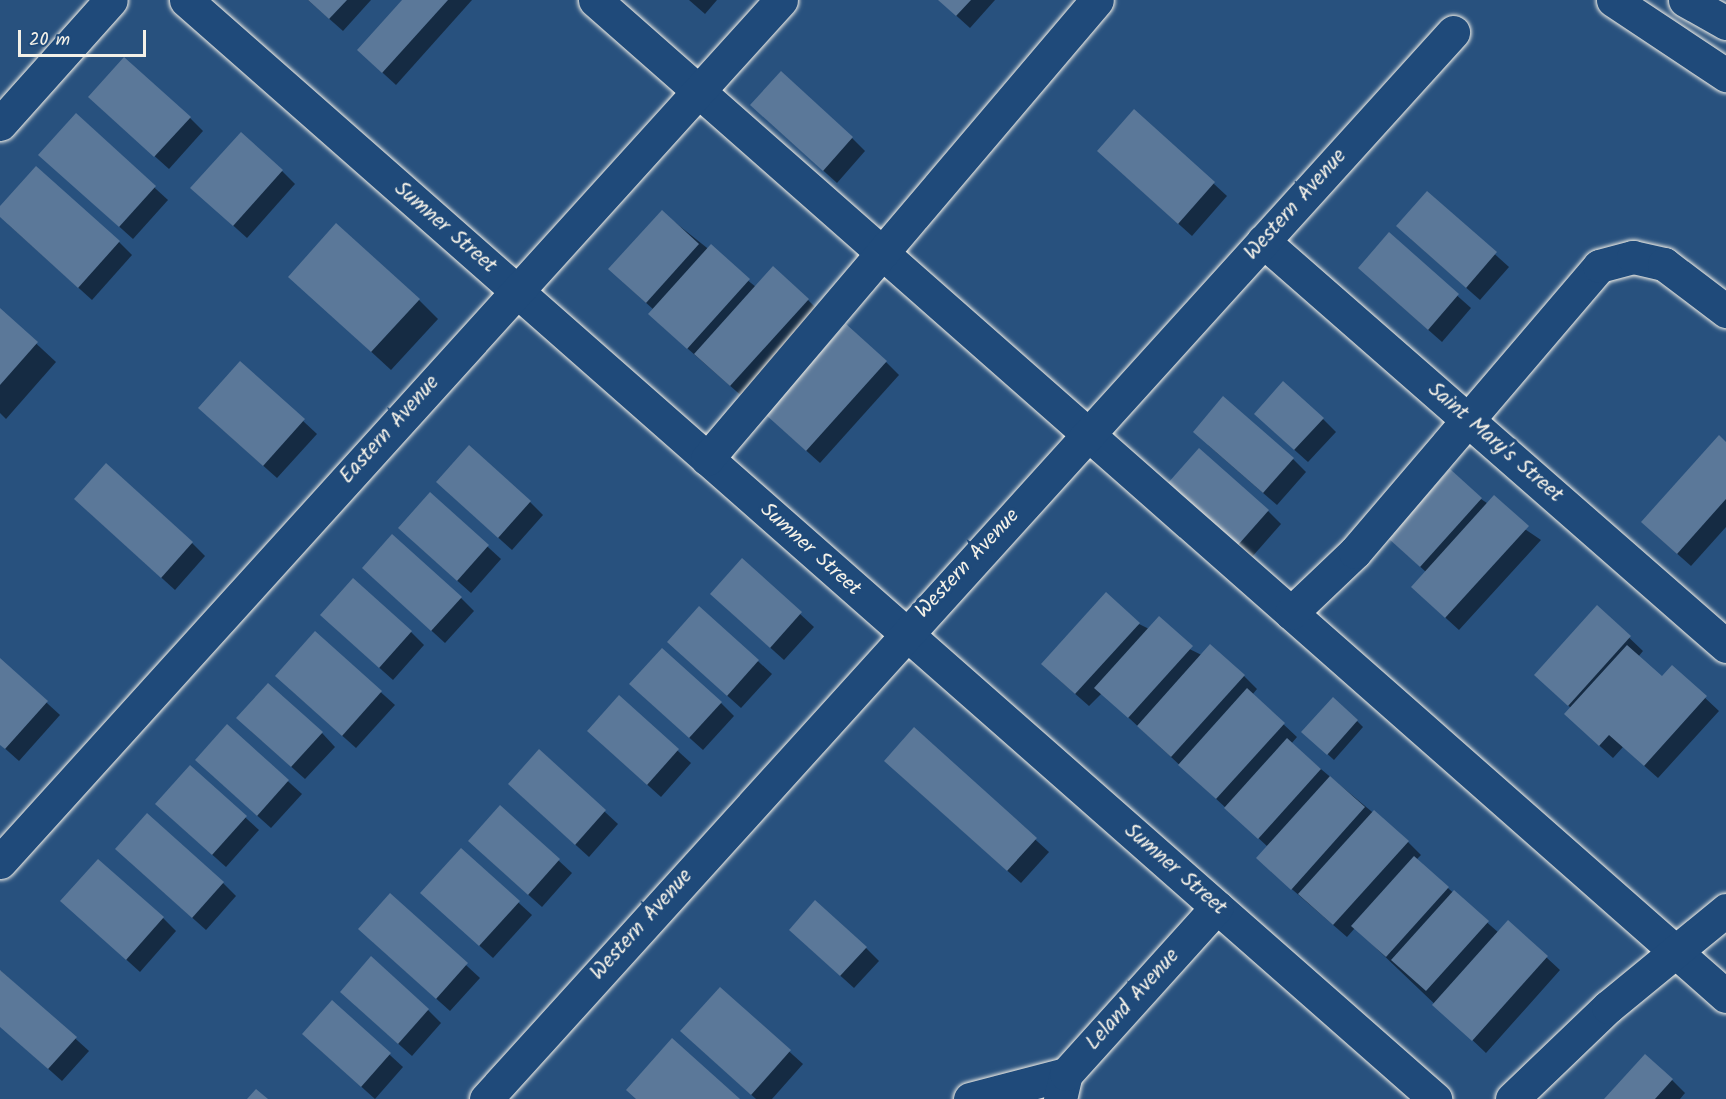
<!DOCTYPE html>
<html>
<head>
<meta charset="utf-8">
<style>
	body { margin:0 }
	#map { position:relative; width:1726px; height:1099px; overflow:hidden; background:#28517e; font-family:Kalam,sans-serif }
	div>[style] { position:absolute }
	.shadow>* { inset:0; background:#0007 }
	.building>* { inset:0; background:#5b7899 }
	.roads { filter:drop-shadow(0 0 2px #f4f1e8) drop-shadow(0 0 2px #f4f1e8) }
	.minor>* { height:33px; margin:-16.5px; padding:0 16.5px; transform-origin:16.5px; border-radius:16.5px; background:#1f4a7a }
	.highway>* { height:33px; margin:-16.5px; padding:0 16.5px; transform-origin:16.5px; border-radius:16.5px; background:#1f4a7a }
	span { translate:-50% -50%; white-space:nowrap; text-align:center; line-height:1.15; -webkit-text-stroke:6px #1f4a7a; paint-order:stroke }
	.street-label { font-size:21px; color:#f4f1e8 }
	.scale { position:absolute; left:18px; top:30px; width:128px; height:27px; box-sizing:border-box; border:3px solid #f4f1e8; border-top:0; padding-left:8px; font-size:18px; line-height:21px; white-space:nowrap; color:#f4f1e8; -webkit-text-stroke:4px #1f4a7a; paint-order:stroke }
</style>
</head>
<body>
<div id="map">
	<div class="shadow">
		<div style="clip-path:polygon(308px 0,371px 0,343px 31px)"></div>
		<div style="clip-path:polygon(404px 0,472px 0,396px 85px,372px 63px)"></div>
		<div style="clip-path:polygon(689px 0,717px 0,705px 14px)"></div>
		<div style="clip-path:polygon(939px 0,995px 0,970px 28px)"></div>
		<div style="clip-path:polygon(103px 110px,190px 118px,203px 131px,169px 169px)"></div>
		<div style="clip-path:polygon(1135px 111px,1227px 196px,1192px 236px,1112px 164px)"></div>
		<div style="clip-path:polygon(76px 116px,168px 200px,133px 239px,54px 168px)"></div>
		<div style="clip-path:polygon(765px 118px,852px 138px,865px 151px,837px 183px)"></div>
		<div style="clip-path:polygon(282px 171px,295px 184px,247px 238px,206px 201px)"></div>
		<div style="clip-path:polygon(1427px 193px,1509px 267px,1480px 300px,1411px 239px)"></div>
		<div style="clip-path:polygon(0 208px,119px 242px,132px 255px,92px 300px,9px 225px)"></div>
		<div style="clip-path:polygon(662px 212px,756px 287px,808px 300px,821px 313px,744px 398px,663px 327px,654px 310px,623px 282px)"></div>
		<div style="clip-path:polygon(1389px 235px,1471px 308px,1442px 342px,1373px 281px)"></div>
		<div style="clip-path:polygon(290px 277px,419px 300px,438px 319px,391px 370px)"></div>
		<div style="clip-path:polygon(0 310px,56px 362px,6px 419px,0 413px)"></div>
		<div style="clip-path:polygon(886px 362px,899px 375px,820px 463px,780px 427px)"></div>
		<div style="clip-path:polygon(241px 363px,317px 434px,277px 478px,213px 421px)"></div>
		<div style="clip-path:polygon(1323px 419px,1336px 432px,1308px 462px,1269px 427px)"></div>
		<div style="clip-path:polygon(1726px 444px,1726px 527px,1691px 566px,1656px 535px)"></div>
		<div style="clip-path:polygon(1208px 445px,1293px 459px,1306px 472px,1277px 505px)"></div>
		<div style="clip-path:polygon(430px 494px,501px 559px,471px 593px,413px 541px)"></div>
		<div style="clip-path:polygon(451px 495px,530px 502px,543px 515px,512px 550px)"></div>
		<div style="clip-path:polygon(1183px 497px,1268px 511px,1281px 524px,1252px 557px)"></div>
		<div style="clip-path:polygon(1481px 499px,1541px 540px,1459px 630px,1426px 600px,1426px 572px,1403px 551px)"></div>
		<div style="clip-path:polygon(89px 512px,192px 543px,205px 556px,175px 590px)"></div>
		<div style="clip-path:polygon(742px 560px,814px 627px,784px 660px,725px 607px)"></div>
		<div style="clip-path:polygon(377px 581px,461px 598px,474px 611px,445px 643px)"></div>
		<div style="clip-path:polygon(1597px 607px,1643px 651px,1638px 657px,1662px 678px,1672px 667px,1719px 711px,1658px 778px,1623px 747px,1613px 758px,1579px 727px,1571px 708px,1549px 688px)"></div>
		<div style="clip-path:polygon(700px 608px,772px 674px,741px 708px,682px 655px)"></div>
		<div style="clip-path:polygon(1139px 624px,1244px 676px,1257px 689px,1252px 695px,1297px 737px,1291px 744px,1408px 842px,1421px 855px,1416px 860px,1499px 933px,1508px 922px,1560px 970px,1486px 1053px,1355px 928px,1347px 937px,1271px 871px,1268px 847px,1102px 693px,1089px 706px,1056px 677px)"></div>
		<div style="clip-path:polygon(335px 628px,411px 632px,424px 645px,393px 680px)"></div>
		<div style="clip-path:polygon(315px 633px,395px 705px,356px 748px,290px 689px)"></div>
		<div style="clip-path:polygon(0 660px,60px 715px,19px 761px,0 744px)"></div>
		<div style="clip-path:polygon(619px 697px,691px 763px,661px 797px,602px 744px)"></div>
		<div style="clip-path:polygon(644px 697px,721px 703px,734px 716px,703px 750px)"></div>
		<div style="clip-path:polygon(1357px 721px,1363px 727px,1334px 760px,1310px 738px)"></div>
		<div style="clip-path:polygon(227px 726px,302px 794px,271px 828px,210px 773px)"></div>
		<div style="clip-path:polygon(914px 729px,1049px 852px,1021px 883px,899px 774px)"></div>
		<div style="clip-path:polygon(251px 731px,322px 733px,335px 747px,305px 779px)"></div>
		<div style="clip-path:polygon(539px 751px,618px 824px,589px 857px,523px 797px)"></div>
		<div style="clip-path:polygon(190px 767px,259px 830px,226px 867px,170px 817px)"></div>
		<div style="clip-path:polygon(501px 807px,572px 873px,542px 907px,483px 854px)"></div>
		<div style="clip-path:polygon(461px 850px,532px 915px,493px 958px,436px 906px)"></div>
		<div style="clip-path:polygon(130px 862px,223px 883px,236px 896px,206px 930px)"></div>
		<div style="clip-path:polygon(390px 895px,480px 978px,450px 1011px,373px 942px)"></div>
		<div style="clip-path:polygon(76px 914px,163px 918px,176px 931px,140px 972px)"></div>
		<div style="clip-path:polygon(804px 943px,866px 948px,879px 961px,854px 988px)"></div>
		<div style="clip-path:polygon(1px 971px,89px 1051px,62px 1081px,0 1026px)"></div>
		<div style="clip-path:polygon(720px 989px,803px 1064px,772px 1099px,756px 1099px,695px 1044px)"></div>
		<div style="clip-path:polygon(332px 1002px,403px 1067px,375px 1099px,317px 1047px)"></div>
		<div style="clip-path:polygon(355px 1005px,428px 1010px,441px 1023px,412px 1056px)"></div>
		<div style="clip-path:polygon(1672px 1080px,1685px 1093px,1680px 1099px,1606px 1099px)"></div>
	</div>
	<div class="building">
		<div style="clip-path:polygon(308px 0,347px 0,329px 19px)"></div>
		<div style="clip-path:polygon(402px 0,448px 0,382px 73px,357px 50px)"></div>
		<div style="clip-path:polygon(938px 0,971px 0,956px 16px)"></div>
		<div style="clip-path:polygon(124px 57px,191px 117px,154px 157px,88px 97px)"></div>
		<div style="clip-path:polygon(781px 71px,853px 137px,823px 171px,750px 105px)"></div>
		<div style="clip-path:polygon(1134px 109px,1215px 182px,1178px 224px,1097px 151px)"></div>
		<div style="clip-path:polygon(76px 113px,156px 186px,119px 227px,38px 155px)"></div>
		<div style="clip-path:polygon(241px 132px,283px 170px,233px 226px,190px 188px)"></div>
		<div style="clip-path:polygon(36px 166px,120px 241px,78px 288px,0 217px,0 206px)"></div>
		<div style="clip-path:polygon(1427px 191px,1497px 252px,1466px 288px,1396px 226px)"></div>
		<div style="clip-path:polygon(662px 210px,699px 244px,646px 303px,608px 269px)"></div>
		<div style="clip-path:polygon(336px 223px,420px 299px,371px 352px,288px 277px)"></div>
		<div style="clip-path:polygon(1389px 232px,1459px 294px,1428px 330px,1358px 268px)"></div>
		<div style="clip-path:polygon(711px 244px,750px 279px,687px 349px,648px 314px)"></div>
		<div style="clip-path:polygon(773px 266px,809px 299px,730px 386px,694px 354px)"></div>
		<div style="clip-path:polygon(0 308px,38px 342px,0 385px)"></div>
		<div style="clip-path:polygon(846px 324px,887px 361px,806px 451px,765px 414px)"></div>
		<div style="clip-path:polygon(240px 361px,305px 419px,263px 466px,198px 408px)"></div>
		<div style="clip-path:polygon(1283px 381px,1324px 418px,1294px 450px,1254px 414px)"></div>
		<div style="clip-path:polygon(1223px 396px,1294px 458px,1263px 493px,1193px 432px)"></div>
		<div style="clip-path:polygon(1719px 435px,1726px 442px,1726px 499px,1677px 554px,1641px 522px)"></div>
		<div style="clip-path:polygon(469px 445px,531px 501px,498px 538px,436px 482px)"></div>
		<div style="clip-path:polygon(1199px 448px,1269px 510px,1238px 545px,1168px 483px)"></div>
		<div style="clip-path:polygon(106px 463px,193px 542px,161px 578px,74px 499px)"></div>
		<div style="clip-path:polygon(1450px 469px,1482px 498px,1420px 567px,1388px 538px)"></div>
		<div style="clip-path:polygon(430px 492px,489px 545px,457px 581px,398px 528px)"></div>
		<div style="clip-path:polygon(1494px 495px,1529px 526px,1445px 618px,1411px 587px)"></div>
		<div style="clip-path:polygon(392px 534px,462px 597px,431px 631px,362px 568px)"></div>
		<div style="clip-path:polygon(742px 558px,802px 612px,770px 648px,710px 594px)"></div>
		<div style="clip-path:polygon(353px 578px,412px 631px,379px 668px,320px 615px)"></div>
		<div style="clip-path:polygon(1106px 592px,1140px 623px,1075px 694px,1041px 664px)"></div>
		<div style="clip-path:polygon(1597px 605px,1631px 636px,1568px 706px,1534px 675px)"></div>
		<div style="clip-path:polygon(699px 606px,759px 660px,727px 696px,667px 642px)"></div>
		<div style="clip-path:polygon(1159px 616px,1193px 646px,1128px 718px,1094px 688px)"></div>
		<div style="clip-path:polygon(315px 631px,382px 691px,342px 736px,275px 676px)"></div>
		<div style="clip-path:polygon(1210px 644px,1245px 675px,1171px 757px,1137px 726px)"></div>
		<div style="clip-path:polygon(1627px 645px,1662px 676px,1672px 665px,1707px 696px,1644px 766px,1609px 735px,1599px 746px,1564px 714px)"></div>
		<div style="clip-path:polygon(662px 648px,722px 702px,689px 738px,629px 684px)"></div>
		<div style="clip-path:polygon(0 658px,48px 701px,5px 749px,0 745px)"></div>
		<div style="clip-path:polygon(268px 683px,323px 732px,291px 767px,236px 718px)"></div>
		<div style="clip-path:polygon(1247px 688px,1285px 723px,1216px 799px,1178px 765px)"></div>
		<div style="clip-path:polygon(619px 695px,679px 749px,647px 785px,587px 731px)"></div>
		<div style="clip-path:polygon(1333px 697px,1358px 720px,1327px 755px,1301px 732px)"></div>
		<div style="clip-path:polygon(227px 724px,289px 780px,257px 816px,195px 760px)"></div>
		<div style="clip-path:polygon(914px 727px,1037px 838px,1007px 871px,884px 761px)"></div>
		<div style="clip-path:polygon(1287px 738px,1321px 769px,1258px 839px,1224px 808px)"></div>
		<div style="clip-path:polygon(539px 749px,606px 810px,575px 845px,508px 784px)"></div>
		<div style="clip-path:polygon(190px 765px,247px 816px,212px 855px,155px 804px)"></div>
		<div style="clip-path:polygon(1330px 776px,1365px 807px,1291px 890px,1256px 858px)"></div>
		<div style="clip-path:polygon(500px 805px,560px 859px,528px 895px,468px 841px)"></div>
		<div style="clip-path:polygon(1374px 810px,1409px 841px,1333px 925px,1298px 894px)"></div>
		<div style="clip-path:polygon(147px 813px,224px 882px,192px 918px,115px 849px)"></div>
		<div style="clip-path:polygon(461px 848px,520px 901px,479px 946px,420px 893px)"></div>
		<div style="clip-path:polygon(1414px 856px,1449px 887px,1386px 957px,1351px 926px)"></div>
		<div style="clip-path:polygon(98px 859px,164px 917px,126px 960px,60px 901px)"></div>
		<div style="clip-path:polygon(1454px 890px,1489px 921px,1426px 991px,1391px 960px)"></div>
		<div style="clip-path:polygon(390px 893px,468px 963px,436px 999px,358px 929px)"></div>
		<div style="clip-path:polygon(815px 900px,867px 947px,840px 976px,789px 930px)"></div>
		<div style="clip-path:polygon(1508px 920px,1548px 956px,1472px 1041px,1432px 1005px)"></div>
		<div style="clip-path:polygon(371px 956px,429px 1009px,398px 1044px,340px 992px)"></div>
		<div style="clip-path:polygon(0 970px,77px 1037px,48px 1069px,0 1027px)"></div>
		<div style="clip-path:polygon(720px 987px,791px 1050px,751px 1095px,680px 1031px)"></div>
		<div style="clip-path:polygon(332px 1000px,391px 1053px,361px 1087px,302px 1034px)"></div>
		<div style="clip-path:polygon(672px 1038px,740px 1099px,636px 1099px,626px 1090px)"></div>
		<div style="clip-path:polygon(1645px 1054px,1673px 1079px,1655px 1099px,1604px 1099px)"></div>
		<div style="clip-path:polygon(256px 1089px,268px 1099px,247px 1099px)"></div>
	</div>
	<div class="roads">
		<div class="minor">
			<div style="left:186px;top:0;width:1664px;rotate:41.34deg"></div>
			<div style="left:595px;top:0;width:1507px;rotate:41.37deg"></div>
			<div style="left:0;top:124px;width:166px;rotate:-48.2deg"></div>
			<div style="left:1263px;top:241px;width:615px;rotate:41.18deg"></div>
			<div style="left:707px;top:459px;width:602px;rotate:-49.65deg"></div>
			<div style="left:1291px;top:613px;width:88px;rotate:-43.6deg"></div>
			<div style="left:1355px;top:552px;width:376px;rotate:-49.5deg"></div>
			<div style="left:1599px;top:266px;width:35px;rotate:-15deg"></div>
			<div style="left:1633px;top:257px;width:32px;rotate:13deg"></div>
			<div style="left:1664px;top:264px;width:78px;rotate:37.2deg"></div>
			<div style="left:0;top:862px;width:1163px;rotate:-47.82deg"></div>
			<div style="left:486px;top:1099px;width:1440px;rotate:-47.81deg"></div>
			<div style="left:970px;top:1099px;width:99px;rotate:-14.6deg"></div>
			<div style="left:1060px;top:1099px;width:26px;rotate:-77deg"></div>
			<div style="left:1066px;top:1074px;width:225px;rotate:-47.9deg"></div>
			<div style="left:1512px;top:1099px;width:133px;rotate:-43.8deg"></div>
			<div style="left:1608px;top:1007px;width:153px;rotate:-39.4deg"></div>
		</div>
		<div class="highway">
			<div style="left:1613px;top:0;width:136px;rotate:33.6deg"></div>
			<div style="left:1685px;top:0;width:47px;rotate:29.3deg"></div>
		</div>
	</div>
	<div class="street-label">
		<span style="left:1296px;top:205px;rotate:-48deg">Western Avenue</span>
		<span style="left:445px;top:228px;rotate:41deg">Sumner Street</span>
		<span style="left:390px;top:430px;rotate:-48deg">Eastern Avenue</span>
		<span style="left:1495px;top:443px;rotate:41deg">Saint Mary's Street</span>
		<span style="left:810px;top:550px;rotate:42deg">Sumner Street</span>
		<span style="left:968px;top:564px;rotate:-47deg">Western Avenue</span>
		<span style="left:1175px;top:870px;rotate:41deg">Sumner Street</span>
		<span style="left:642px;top:925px;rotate:-48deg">Western Avenue</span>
		<span style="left:1133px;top:1000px;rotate:-48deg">Leland Avenue</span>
	</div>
	<div class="scale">20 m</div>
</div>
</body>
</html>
